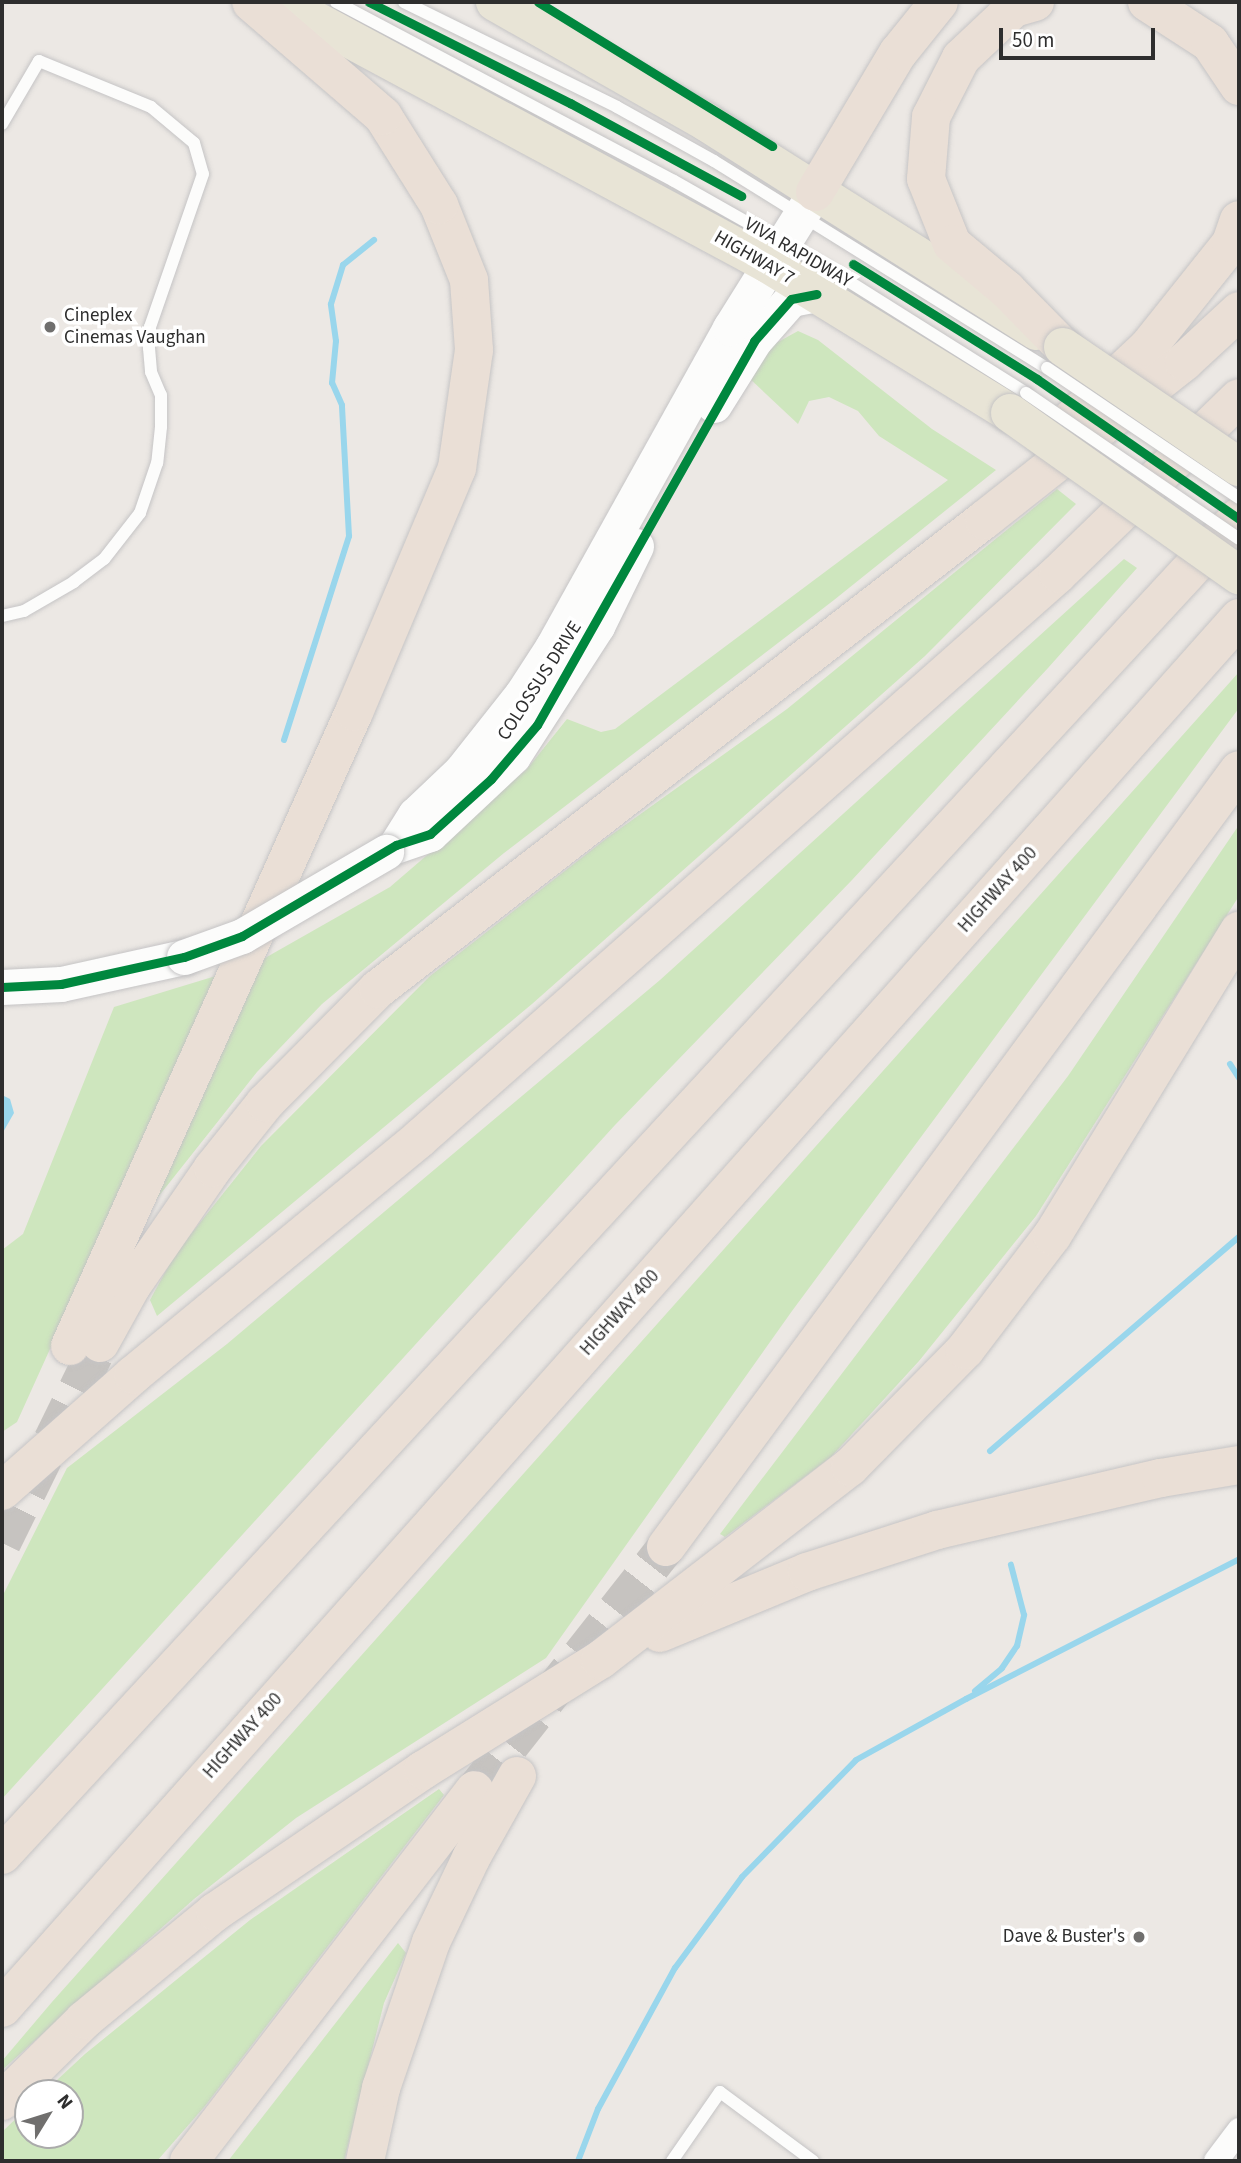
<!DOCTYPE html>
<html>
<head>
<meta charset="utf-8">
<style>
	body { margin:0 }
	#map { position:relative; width:1241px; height:2163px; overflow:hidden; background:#ece8e4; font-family:"Source Sans 3",sans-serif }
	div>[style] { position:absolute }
	.green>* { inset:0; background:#cee6be }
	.water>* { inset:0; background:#99d6ec }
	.stream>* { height:6px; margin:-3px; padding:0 3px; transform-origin:3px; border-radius:3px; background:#99d6ec }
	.highway-tunnel>* { height:38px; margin-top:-19px; transform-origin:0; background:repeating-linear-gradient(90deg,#c6c3c0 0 38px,transparent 0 57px) }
	.roads { filter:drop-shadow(0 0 2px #c5c4c5) drop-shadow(0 0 2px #c5c4c5) }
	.lane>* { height:12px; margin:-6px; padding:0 6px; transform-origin:6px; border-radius:6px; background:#fcfcfb }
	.street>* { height:24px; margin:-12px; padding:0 12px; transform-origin:12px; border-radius:12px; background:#fcfcfb }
	.secondary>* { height:35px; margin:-17.5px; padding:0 17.5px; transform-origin:17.5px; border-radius:17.5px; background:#fcfcfb }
	.primary>* { height:38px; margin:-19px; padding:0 19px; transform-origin:19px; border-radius:19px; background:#e8e4d6 }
	.highway>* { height:38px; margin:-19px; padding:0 19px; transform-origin:19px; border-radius:19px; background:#eadfd6 }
	.bridges { filter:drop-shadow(0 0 2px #c5c4c5) drop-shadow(0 0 2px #c5c4c5) }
	.lane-bridge>* { height:12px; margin:-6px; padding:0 6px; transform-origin:6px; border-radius:6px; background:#fcfcfb }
	.secondary-bridge>* { height:35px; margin:-17.5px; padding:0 17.5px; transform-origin:17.5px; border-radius:17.5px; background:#fcfcfb }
	.primary-bridge>* { height:38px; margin:-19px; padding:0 19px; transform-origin:19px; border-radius:19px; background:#e8e4d6 }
	.cycleway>* { height:9px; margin:-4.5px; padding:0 4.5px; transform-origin:4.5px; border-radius:4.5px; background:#00873e }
	.dots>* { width:19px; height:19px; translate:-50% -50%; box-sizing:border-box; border:4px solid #fff; border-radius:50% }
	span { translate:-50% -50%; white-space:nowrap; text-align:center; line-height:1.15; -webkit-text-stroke:7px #fff; paint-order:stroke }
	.street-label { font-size:19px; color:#2e2e2e }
	.poi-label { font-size:19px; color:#2e2e2e }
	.left { translate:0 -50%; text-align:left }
	.right { translate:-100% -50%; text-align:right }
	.frame { position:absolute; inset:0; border:4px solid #2e2e2e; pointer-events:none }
	.north { position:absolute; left:14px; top:2079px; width:70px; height:70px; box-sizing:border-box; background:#fff; border:2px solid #ababab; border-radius:50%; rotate:52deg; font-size:19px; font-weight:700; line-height:28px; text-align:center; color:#2e2e2e }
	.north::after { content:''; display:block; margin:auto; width:24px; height:32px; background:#706f6e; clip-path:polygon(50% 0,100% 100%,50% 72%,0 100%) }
	.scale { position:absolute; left:999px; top:28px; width:156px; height:32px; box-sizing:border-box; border:4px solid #2e2e2e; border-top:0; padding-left:9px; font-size:21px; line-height:24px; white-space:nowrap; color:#2e2e2e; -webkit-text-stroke:5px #fff; paint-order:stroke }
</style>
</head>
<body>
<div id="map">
	<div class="green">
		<div style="clip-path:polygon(798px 331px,818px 340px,932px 429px,996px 470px,834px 600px,504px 853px,322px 1004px,257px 1072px,151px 1206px,241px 999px,265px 958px,390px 887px,527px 769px,567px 719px,601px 732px,615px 729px,948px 480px,879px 436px,858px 411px,829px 397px,809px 401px,798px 424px,748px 377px,769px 347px)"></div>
		<div style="clip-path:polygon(1057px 489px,1076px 504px,925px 656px,532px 1004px,157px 1316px,150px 1300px,175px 1254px,261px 1146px,430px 976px,607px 838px,787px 709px)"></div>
		<div style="clip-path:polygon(1124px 559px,1137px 568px,1048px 668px,852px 880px,615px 1125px,2px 1799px,2px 1597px,67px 1468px,227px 1344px,660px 980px)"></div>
		<div style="clip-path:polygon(1239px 672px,1239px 708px,792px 1311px,546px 1658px,296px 1818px,194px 1899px,2px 2070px,2px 2061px,52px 2002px)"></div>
		<div style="clip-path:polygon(1239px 825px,1239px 896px,1036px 1216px,919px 1361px,831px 1457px,725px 1537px,720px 1534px,1068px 1076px)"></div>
		<div style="clip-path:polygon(219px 975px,17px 1422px,2px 1432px,2px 1250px,23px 1234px,114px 1007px)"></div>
		<div style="clip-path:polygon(439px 1789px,444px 1795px,205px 2106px,157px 2161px,2px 2161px,2px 2132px,28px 2107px,28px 2135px,70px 2135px,70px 2093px,43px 2093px,85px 2054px,250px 1920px)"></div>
		<div style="clip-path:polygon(398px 1943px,406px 1953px,384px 2003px,344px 2161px,228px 2161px)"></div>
	</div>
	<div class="water">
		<div style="clip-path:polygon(2px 1095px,10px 1099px,14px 1113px,2px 1134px)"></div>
	</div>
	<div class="stream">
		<div style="left:284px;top:740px;width:214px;rotate:-72.3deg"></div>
		<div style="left:349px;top:536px;width:131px;rotate:-93.1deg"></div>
		<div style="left:342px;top:405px;width:24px;rotate:-114deg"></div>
		<div style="left:332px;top:383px;width:42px;rotate:-84.6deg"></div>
		<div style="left:336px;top:341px;width:37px;rotate:-98deg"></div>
		<div style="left:331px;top:304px;width:41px;rotate:-72.9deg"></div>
		<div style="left:343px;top:265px;width:40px;rotate:-39deg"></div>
		<div style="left:1230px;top:1064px;width:17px;rotate:57deg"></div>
		<div style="left:990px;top:1451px;width:328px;rotate:-40.7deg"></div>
		<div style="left:975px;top:1691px;width:35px;rotate:-40deg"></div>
		<div style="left:1002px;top:1668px;width:27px;rotate:-56deg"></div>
		<div style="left:1017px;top:1646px;width:32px;rotate:-77deg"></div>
		<div style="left:1024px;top:1615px;width:52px;rotate:-104.6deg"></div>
		<div style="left:578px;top:2161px;width:56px;rotate:-69deg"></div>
		<div style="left:598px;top:2109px;width:161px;rotate:-61.4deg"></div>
		<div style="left:675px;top:1968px;width:113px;rotate:-53.6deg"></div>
		<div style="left:742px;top:1877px;width:163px;rotate:-45.7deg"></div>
		<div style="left:856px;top:1760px;width:126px;rotate:-29deg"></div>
		<div style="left:966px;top:1699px;width:307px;rotate:-27.1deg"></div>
	</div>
	<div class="highway-tunnel">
		<div style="left:2px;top:1543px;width:223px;rotate:-63.9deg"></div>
		<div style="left:475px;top:1790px;width:309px;rotate:-51.8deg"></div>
	</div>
	<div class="roads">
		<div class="lane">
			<div style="left:336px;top:2px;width:382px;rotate:27.9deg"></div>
			<div style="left:674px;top:181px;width:175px;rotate:29.5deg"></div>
			<div style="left:826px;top:267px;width:236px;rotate:32.2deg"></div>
			<div style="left:404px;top:2px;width:237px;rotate:26.2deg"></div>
			<div style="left:617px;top:107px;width:111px;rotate:29.1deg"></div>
			<div style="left:714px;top:161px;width:392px;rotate:31.9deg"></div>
			<div style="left:2px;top:124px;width:73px;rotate:-59.6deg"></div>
			<div style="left:39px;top:61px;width:121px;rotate:22.3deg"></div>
			<div style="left:151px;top:107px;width:56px;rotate:39.9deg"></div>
			<div style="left:194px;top:143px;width:32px;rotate:74deg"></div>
			<div style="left:203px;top:174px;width:162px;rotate:109.1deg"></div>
			<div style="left:150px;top:327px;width:21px;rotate:93deg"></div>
			<div style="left:149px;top:348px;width:24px;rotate:85deg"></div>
			<div style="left:151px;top:372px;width:25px;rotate:67deg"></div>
			<div style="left:161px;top:395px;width:32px;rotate:90deg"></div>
			<div style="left:161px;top:427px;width:36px;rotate:96deg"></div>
			<div style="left:157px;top:463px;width:53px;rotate:108.8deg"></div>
			<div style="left:140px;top:513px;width:58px;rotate:128deg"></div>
			<div style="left:104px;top:559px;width:38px;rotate:143deg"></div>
			<div style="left:74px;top:582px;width:58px;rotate:149.9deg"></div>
			<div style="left:24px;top:611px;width:23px;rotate:167deg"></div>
			<div style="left:672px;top:2161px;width:84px;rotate:-55.2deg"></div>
			<div style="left:720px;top:2092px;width:116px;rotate:36.6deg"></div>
		</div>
		<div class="street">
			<div style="left:1216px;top:2161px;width:39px;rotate:-53deg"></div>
		</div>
		<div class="secondary">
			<div style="left:714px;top:405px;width:75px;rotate:-58deg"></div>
			<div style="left:754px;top:341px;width:56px;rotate:-48.6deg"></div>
			<div style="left:791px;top:299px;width:26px;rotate:-11deg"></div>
			<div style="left:396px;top:845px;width:36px;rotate:-58deg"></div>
			<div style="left:415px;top:815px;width:64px;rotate:-43.7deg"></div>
			<div style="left:461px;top:771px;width:98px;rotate:-51.6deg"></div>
			<div style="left:522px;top:694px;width:57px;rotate:-57.1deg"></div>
			<div style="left:553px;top:646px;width:364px;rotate:-60.9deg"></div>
			<div style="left:730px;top:328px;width:160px;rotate:-58deg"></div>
			<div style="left:395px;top:846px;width:37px;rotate:-19deg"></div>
			<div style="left:430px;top:834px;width:114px;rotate:-43.2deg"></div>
			<div style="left:513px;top:756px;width:155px;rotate:-57.1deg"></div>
			<div style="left:597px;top:626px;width:89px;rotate:-64deg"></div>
			<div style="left:2px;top:987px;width:59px;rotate:-2.9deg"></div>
			<div style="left:61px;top:984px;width:126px;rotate:-12.4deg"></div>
		</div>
		<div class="primary">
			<div style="left:281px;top:2px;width:553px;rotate:28.28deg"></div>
			<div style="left:768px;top:264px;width:284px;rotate:31.6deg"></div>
			<div style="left:495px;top:2px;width:243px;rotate:29.6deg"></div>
			<div style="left:706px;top:122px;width:391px;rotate:32.3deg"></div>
		</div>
		<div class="highway">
			<div style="left:1035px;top:2px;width:22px;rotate:164deg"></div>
			<div style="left:1014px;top:8px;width:73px;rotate:136.7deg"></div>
			<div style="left:961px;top:58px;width:66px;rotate:117deg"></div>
			<div style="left:931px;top:117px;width:62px;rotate:94.6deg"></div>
			<div style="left:926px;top:179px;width:70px;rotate:68.2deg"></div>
			<div style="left:952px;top:244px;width:72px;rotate:39.9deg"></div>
			<div style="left:1007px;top:290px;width:80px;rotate:45.5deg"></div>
			<div style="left:1147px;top:2px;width:75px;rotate:33.1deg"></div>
			<div style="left:1210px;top:43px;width:52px;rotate:56deg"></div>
			<div style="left:815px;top:192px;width:162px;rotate:-59.2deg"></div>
			<div style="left:898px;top:53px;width:65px;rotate:-51.2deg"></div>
			<div style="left:1049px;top:440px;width:136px;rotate:-43.2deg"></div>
			<div style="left:1148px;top:347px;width:133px;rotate:-51.4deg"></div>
			<div style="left:1231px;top:243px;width:24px;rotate:-71deg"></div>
			<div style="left:100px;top:1343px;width:64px;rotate:-61deg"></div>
			<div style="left:131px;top:1287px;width:145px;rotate:-55.4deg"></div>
			<div style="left:213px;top:1168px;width:83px;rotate:-51.3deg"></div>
			<div style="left:265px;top:1103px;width:161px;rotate:-45.3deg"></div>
			<div style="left:378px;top:989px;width:766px;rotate:-37.74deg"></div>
			<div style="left:984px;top:520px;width:255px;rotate:-38.3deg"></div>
			<div style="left:1184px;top:362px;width:75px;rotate:-42.8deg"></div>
			<div style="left:70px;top:1346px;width:695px;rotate:-65.87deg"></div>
			<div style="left:354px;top:712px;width:265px;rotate:-67.1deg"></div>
			<div style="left:457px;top:468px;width:119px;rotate:-81.8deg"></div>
			<div style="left:474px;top:350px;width:70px;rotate:-94.1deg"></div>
			<div style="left:469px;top:280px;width:81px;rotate:-111.8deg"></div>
			<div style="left:439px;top:205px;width:105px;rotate:-122.2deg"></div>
			<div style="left:383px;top:116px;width:174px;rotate:-139.2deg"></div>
			<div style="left:2px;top:1491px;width:175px;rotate:-41.5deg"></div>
			<div style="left:133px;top:1375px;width:371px;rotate:-39.5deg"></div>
			<div style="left:419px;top:1139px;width:853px;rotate:-41.48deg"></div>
			<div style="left:1058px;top:574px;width:252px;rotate:-44.2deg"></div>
			<div style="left:666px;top:1547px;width:965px;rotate:-53.59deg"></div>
			<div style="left:660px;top:1633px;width:159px;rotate:-22.5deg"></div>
			<div style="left:807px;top:1572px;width:137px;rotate:-17.9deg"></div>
			<div style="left:937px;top:1530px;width:230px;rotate:-13.1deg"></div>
			<div style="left:1161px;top:1478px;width:79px;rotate:-9.5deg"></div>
			<div style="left:2px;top:1855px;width:1822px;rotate:-47.25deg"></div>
			<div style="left:2px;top:2008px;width:1861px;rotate:-48.33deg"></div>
			<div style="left:2px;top:2101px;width:115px;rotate:-44.6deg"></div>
			<div style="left:84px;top:2020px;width:170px;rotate:-39.5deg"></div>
			<div style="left:215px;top:1912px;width:252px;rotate:-34.3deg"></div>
			<div style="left:423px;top:1770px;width:208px;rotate:-31.9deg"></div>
			<div style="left:600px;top:1660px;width:316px;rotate:-37.7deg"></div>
			<div style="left:850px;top:1467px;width:164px;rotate:-45.5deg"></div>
			<div style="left:965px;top:1350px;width:143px;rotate:-52.7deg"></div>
			<div style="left:1052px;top:1236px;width:358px;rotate:-58.5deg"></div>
			<div style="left:189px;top:2161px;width:468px;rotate:-52.4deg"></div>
			<div style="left:365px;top:2161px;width:75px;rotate:-77.6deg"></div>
			<div style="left:381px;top:2088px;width:154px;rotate:-71.1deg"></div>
			<div style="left:431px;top:1942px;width:93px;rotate:-64.5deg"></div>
			<div style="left:471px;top:1858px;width:94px;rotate:-60.7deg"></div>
		</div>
	</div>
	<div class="bridges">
		<div class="lane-bridge">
			<div style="left:1047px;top:368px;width:232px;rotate:34.1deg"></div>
			<div style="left:1026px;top:393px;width:258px;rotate:34.4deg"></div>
		</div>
		<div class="secondary-bridge">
			<div style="left:184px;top:957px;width:62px;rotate:-19.9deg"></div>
			<div style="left:242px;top:936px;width:167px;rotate:-30.3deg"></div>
		</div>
		<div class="primary-bridge">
			<div style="left:1063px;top:347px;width:213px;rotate:34.3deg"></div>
			<div style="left:1010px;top:413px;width:281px;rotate:35.3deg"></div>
		</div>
	</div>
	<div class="cycleway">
		<div style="left:369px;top:2px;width:225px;rotate:26.7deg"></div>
		<div style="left:570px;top:103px;width:195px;rotate:28.5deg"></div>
		<div style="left:538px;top:2px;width:275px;rotate:31.6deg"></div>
		<div style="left:853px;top:264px;width:217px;rotate:32deg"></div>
		<div style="left:1037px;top:379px;width:246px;rotate:34.7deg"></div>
		<div style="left:2px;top:987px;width:59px;rotate:-2.9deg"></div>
		<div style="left:61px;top:984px;width:126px;rotate:-12.4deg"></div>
		<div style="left:184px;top:957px;width:62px;rotate:-19.9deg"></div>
		<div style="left:242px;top:936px;width:179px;rotate:-30.6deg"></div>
		<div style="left:396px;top:845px;width:36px;rotate:-18deg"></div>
		<div style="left:430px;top:834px;width:82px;rotate:-42deg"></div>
		<div style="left:491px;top:779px;width:71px;rotate:-49.6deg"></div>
		<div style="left:537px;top:725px;width:441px;rotate:-60.5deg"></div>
		<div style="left:754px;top:341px;width:56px;rotate:-48.6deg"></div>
		<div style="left:791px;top:299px;width:26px;rotate:-11deg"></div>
	</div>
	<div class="dots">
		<div style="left:50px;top:327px;background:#706f6e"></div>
		<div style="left:1139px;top:1937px;background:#706f6e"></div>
	</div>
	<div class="street-label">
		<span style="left:798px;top:253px;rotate:30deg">VIVA RAPIDWAY</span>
		<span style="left:754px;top:258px;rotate:30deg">HIGHWAY 7</span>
		<span style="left:540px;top:681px;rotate:-57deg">COLOSSUS DRIVE</span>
		<span style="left:998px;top:890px;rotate:-48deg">HIGHWAY 400</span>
		<span style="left:620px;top:1313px;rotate:-48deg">HIGHWAY 400</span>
		<span style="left:243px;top:1736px;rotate:-48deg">HIGHWAY 400</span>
	</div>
	<div class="poi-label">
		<span class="left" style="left:64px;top:327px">Cineplex<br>Cinemas Vaughan</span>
		<span class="right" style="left:1125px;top:1937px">Dave &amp; Buster's</span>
	</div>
	<div class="frame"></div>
	<div class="north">N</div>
	<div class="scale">50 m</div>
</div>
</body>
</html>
